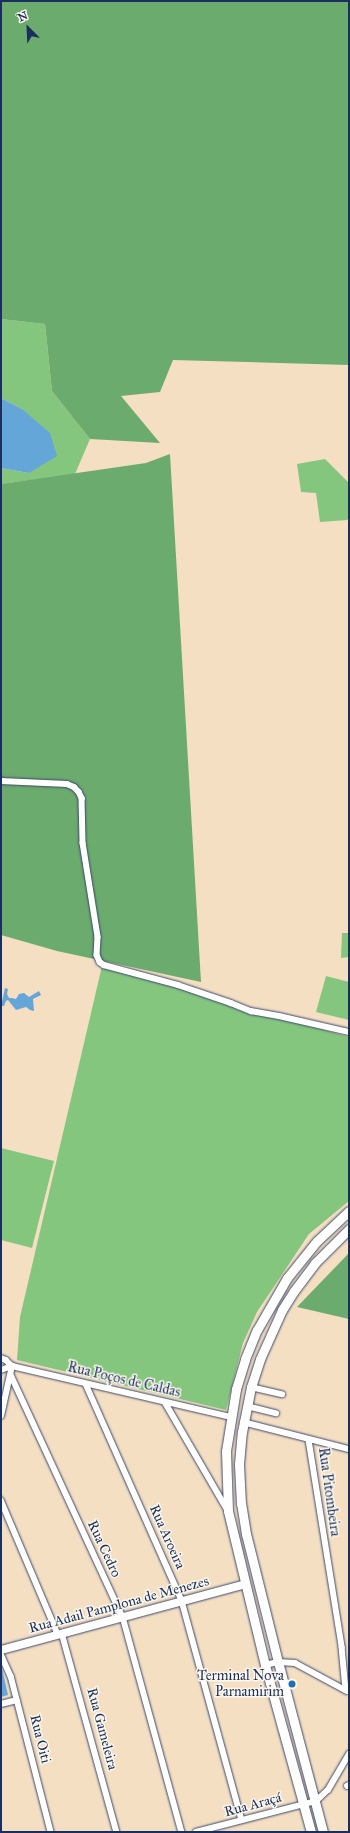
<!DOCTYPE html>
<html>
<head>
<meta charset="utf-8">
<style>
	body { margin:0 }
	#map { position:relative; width:350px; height:1833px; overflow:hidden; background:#f4dfc3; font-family:"IM FELL Great Primer",serif }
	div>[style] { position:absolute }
	.green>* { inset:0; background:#85c67f }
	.forest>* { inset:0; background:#6cab6e }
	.water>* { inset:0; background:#65a6d9 }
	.roads { filter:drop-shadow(0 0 1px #3c496d) drop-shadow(0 0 1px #3c496d) }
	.street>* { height:5.5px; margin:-2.75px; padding:0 2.75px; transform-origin:2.75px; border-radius:2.75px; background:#fff }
	.secondary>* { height:8px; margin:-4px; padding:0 4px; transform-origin:4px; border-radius:4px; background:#fff }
	.primary>* { height:9px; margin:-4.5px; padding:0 4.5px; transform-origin:4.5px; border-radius:4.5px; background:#fff }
	.dots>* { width:11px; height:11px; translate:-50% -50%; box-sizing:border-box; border:2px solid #fbf7ec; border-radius:50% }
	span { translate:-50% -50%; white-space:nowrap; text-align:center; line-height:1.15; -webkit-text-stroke:3px #fbf7ec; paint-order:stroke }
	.street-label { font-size:14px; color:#1b2f5e }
	.poi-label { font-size:14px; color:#1b2f5e }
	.right { translate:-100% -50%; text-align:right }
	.frame { position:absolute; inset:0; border:2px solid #1b2f5e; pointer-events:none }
	.north { position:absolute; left:8px; top:8px; width:40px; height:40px; -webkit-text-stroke:3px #fbf7ec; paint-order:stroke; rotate:336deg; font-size:11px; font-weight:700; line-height:16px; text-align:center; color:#1b2f5e }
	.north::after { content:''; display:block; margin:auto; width:14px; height:18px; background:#1b2f5e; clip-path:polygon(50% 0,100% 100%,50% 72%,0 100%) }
</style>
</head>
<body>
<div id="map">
	<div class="green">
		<div style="clip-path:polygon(1px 319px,45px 324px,52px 391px,90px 439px,75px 474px,1px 484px,1px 468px,29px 473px,22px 409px,1px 398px)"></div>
		<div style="clip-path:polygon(325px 459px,349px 483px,349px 518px,347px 520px,320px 522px,316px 493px,301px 492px,297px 464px)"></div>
		<div style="clip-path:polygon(342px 933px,349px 933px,349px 957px,341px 958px)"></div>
		<div style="clip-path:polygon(102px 966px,349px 1037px,349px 1201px,309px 1234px,257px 1312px,243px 1343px,226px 1410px,17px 1360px,20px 1317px)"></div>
		<div style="clip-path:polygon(326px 976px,349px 982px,349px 1020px,316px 1012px)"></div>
		<div style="clip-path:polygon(1px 1148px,54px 1161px,32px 1248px,1px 1240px)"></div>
	</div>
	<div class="forest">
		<div style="clip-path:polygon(1px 1px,349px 1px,349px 365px,173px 360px,160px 392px,121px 396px,160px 443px,90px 439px,52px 391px,45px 324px,1px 319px)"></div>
		<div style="clip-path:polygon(170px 454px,201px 982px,57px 951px,1px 935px,1px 484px,146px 463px)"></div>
		<div style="clip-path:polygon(349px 1253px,349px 1319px,297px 1307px)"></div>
	</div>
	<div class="water">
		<div style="clip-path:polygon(1px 398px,22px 409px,50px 433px,57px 456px,29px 473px,1px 468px)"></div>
		<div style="clip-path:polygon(5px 988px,8px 989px,7px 994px,9px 998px,12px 998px,16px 999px,19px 994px,24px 993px,29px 997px,39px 991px,41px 995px,33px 999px,34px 1011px,30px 1010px,26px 1007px,16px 1010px,8px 1000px,6px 1001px,4px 1006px,1px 1006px)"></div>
		<div style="clip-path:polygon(1px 1664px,8px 1695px,1px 1697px)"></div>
	</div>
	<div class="roads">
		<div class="street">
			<div style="left:1px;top:781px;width:66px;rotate:2.6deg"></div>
			<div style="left:67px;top:784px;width:8px;rotate:23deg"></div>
			<div style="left:74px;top:787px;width:7px;rotate:45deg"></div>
			<div style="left:79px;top:792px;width:7px;rotate:63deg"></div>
			<div style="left:82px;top:798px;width:45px;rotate:88.7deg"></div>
			<div style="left:83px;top:843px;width:95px;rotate:80.9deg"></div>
			<div style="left:98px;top:937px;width:18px;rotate:93deg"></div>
			<div style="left:97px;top:955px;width:8px;rotate:67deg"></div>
			<div style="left:100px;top:962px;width:5px;rotate:37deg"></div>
			<div style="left:104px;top:965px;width:77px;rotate:15.1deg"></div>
			<div style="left:178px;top:985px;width:56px;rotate:18.8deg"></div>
			<div style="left:231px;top:1003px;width:22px;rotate:22deg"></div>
			<div style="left:251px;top:1011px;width:28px;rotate:10deg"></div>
			<div style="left:279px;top:1016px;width:72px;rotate:12.9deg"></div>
			<div style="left:1px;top:1358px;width:5px;rotate:22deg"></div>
			<div style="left:6px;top:1360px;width:8px;rotate:45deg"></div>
			<div style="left:12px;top:1366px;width:225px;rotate:13.1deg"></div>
			<div style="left:1px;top:1370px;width:12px;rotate:-20deg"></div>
			<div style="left:11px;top:1375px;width:267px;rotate:65.2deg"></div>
			<div style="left:123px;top:1617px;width:223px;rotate:74.7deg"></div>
			<div style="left:86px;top:1384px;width:237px;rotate:66.1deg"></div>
			<div style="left:182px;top:1601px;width:227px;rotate:74.7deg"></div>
			<div style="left:251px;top:1387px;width:32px;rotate:13deg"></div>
			<div style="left:165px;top:1402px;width:124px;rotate:59.9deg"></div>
			<div style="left:247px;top:1406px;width:30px;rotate:14deg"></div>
			<div style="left:1px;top:1416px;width:51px;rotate:-77.6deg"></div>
			<div style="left:243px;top:1422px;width:109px;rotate:14.3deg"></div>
			<div style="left:309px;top:1440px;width:210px;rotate:80.9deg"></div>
			<div style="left:342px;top:1647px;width:43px;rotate:84.7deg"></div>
			<div style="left:1px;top:1500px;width:146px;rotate:67deg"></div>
			<div style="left:62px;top:1633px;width:206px;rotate:74.6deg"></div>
			<div style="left:1px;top:1654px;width:24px;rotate:66deg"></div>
			<div style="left:11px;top:1676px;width:161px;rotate:75.6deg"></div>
			<div style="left:265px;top:1665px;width:13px;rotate:-13deg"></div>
			<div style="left:278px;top:1662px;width:17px;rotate:3deg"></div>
			<div style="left:295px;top:1663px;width:59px;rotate:28.3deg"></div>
			<div style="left:1px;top:1704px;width:16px;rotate:-14deg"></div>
			<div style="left:347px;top:1786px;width:2px;rotate:-27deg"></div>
			<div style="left:196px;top:1832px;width:124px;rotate:-14.5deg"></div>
			<div style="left:316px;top:1801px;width:16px;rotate:-43deg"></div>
			<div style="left:328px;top:1790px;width:42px;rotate:-59.7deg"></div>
		</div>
		<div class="secondary">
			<div style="left:1px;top:1650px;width:253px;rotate:-15.1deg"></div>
		</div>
		<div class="primary">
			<div style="left:311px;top:1832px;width:173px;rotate:-105.4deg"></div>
			<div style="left:265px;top:1665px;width:158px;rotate:-103.5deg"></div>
			<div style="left:228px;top:1511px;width:60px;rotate:-91.9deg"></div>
			<div style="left:226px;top:1451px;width:63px;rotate:-80.8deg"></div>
			<div style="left:236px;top:1389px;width:31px;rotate:-73deg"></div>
			<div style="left:245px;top:1359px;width:31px;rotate:-68deg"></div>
			<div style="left:257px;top:1330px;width:60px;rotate:-60deg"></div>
			<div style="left:287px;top:1278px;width:48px;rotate:-51deg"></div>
			<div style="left:317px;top:1241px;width:44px;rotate:-43.2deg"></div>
			<div style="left:323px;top:1832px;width:176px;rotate:-104.8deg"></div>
			<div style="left:278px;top:1662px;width:132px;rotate:-104deg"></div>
			<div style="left:246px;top:1534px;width:30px;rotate:-99deg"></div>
			<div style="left:241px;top:1504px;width:40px;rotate:-92.9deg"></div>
			<div style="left:239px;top:1464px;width:32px;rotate:-85deg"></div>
			<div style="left:242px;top:1432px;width:46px;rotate:-78.7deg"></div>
			<div style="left:251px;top:1387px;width:29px;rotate:-72deg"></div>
			<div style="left:260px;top:1359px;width:54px;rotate:-65.8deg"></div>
			<div style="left:282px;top:1310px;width:22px;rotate:-58deg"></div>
			<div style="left:294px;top:1291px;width:35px;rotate:-53deg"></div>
			<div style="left:315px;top:1263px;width:48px;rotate:-45deg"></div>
		</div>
	</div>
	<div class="dots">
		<div style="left:292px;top:1684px;background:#1f6fb2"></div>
	</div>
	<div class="street-label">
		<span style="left:124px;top:1380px;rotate:13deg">Rua Poços de Caldas</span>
		<span style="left:329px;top:1492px;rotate:82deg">Rua Pitombeira</span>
		<span style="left:167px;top:1537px;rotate:66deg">Rua Aroeira</span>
		<span style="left:104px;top:1549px;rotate:65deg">Rua Cedro</span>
		<span style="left:119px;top:1605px;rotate:-15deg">Rua Adail Pamplona de Menezes</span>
		<span style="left:102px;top:1729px;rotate:75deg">Rua Gameleira</span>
		<span style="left:40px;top:1739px;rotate:76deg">Rua Oiti</span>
		<span style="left:253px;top:1805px;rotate:-15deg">Rua Araçá</span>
	</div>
	<div class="poi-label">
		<span class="right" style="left:284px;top:1684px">Terminal Nova<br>Parnamirim</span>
	</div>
	<div class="frame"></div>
	<div class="north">N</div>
</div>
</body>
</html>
